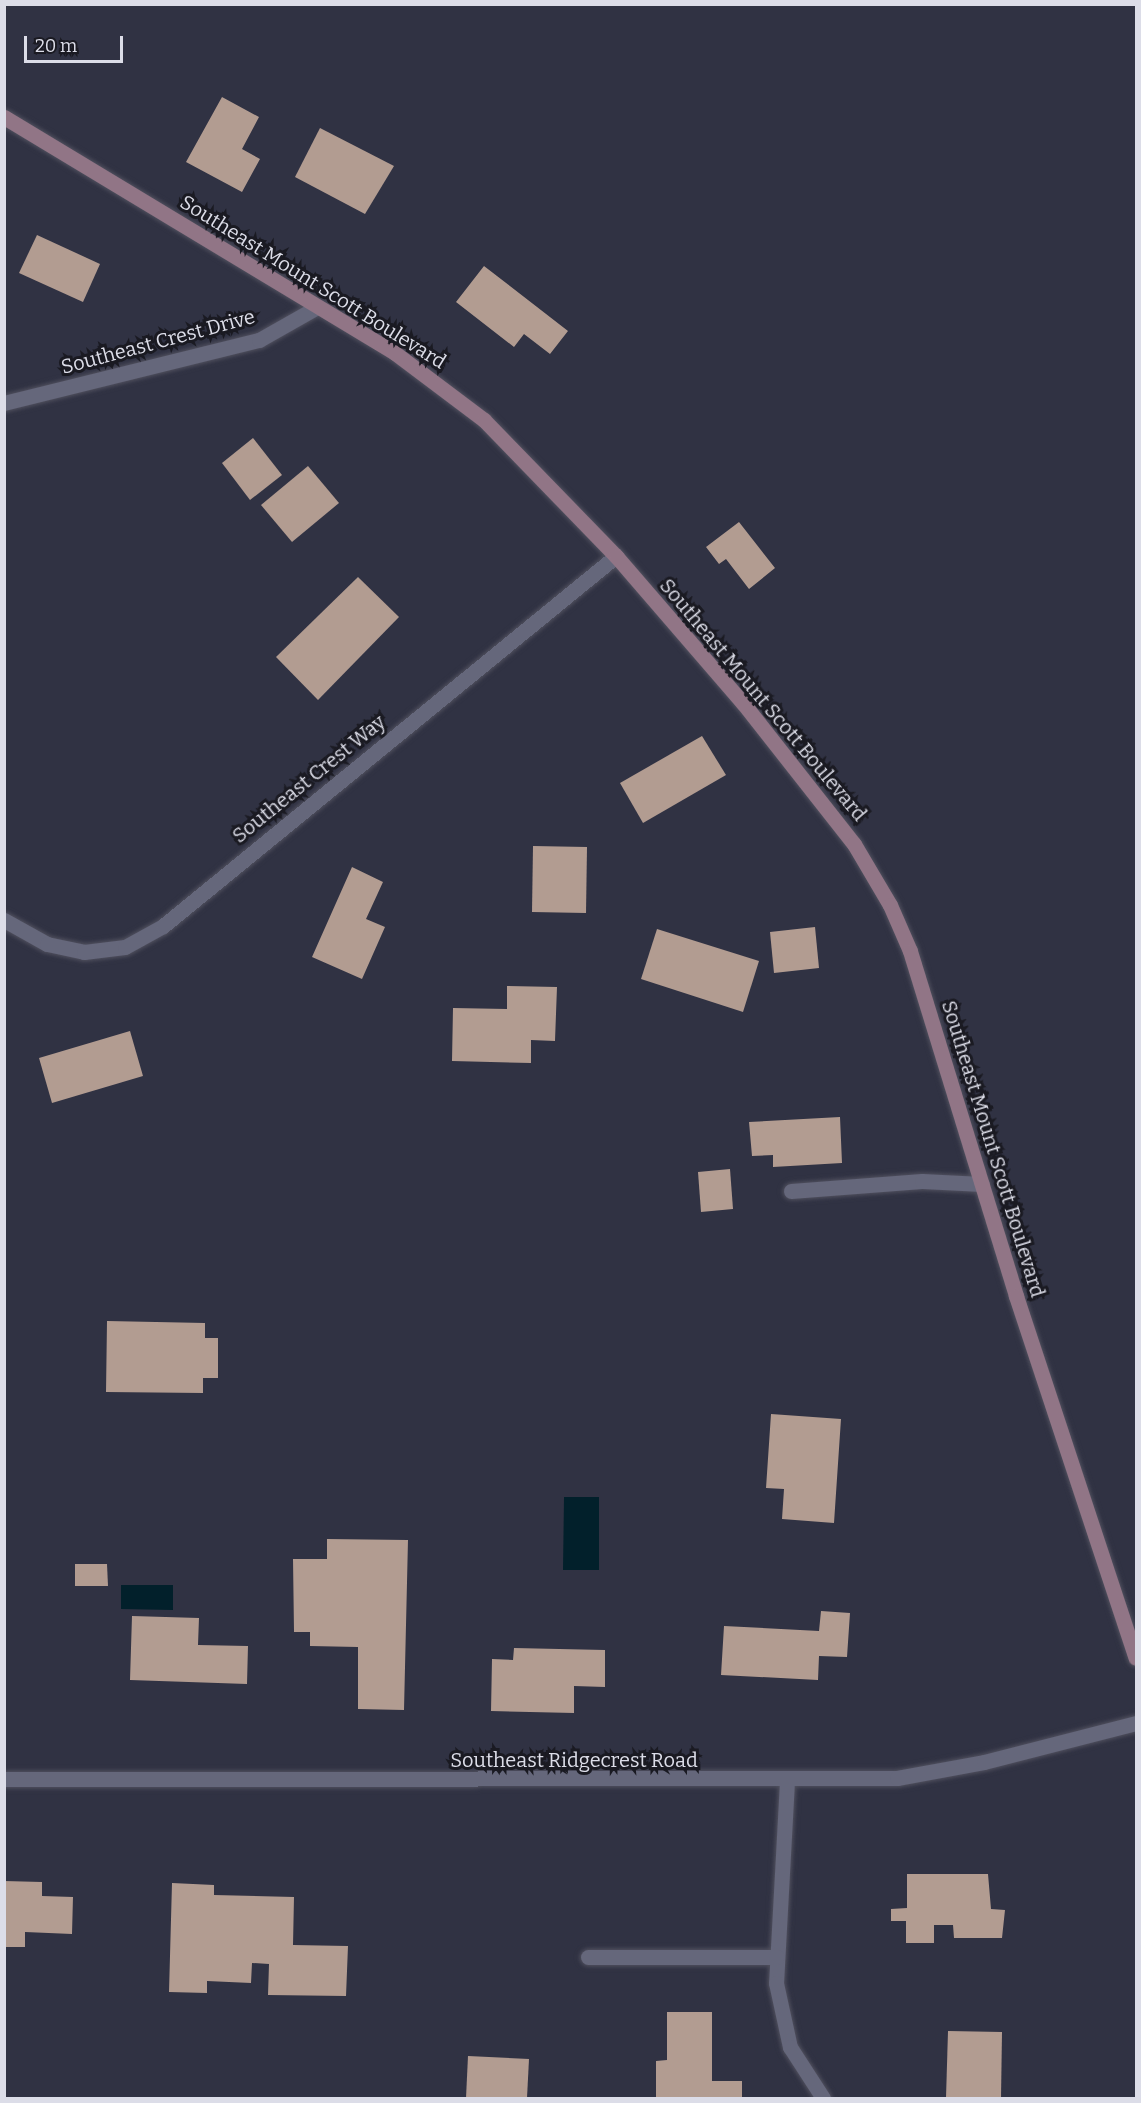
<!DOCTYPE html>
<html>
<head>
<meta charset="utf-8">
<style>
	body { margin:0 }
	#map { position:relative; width:1141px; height:2103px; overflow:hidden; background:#303243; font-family:Bitter,serif }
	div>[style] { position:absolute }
	.water>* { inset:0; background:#02202b }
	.building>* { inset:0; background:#b29c91 }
	.roads { filter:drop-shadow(0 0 2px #50505e) drop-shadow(0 0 2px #50505e) }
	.service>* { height:15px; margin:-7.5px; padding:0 7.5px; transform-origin:7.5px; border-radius:7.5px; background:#65677b }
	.minor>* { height:15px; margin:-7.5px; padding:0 7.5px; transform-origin:7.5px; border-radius:7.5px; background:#65677b }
	.tertiary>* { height:15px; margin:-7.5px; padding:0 7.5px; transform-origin:7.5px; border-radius:7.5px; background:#65677b }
	.secondary>* { height:15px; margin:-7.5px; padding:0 7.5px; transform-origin:7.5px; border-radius:7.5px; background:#917586 }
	span { translate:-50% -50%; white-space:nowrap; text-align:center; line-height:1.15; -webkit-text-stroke:6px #1a1a22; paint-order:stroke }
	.street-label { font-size:20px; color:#dcdde8 }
	.frame { position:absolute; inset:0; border:6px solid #dcdde8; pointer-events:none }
	.scale { position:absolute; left:24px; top:36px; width:99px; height:27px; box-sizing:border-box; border:3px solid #dcdde8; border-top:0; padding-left:8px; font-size:18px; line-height:21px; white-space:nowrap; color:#dcdde8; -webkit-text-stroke:4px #1a1a22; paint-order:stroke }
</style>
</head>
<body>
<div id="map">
	<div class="water">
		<div style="clip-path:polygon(564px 1497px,599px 1497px,599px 1570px,563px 1570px)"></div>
		<div style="clip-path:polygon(121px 1585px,173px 1585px,173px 1610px,121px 1609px)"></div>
	</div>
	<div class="building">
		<div style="clip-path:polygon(222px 97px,259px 117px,242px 149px,260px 159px,242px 192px,186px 162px)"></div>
		<div style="clip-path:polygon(320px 128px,394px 166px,365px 214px,295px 177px)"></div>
		<div style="clip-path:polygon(37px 235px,100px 264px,83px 302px,19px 273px)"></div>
		<div style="clip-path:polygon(484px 266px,568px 331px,550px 354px,524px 334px,514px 347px,456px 302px)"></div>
		<div style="clip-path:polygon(253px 438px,282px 475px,250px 500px,222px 463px)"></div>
		<div style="clip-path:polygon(308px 466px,339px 503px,292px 542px,261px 505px)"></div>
		<div style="clip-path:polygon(739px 522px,775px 568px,749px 589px,726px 559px,719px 564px,706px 547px)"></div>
		<div style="clip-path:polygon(358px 577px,399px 617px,318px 700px,276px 657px)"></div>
		<div style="clip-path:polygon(702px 736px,726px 775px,643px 823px,620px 783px)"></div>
		<div style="clip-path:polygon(533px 846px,587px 847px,586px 913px,532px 912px)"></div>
		<div style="clip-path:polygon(352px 867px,383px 882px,366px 919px,385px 927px,362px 979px,312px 957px)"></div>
		<div style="clip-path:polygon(815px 927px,819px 968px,774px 973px,770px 932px)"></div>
		<div style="clip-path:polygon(657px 929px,759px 961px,743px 1012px,641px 979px)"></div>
		<div style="clip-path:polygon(507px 986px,557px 987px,555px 1041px,531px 1040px,531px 1063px,452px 1061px,453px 1008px,507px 1009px)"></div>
		<div style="clip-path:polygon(130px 1031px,143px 1076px,52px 1103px,39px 1058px)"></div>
		<div style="clip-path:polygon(840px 1117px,842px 1163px,773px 1167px,773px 1155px,752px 1156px,749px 1122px)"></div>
		<div style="clip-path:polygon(730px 1169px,733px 1209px,701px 1212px,698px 1172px)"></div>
		<div style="clip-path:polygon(107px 1321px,205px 1323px,205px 1338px,218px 1338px,218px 1378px,203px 1378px,203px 1393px,106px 1392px)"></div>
		<div style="clip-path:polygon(771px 1414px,841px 1419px,834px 1523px,782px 1519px,784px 1489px,766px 1488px)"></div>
		<div style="clip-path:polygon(327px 1539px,408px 1540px,404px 1710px,358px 1709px,358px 1647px,310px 1646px,310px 1632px,294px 1632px,293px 1559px,327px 1559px)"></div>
		<div style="clip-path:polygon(75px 1564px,107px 1564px,108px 1586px,75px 1586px)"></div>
		<div style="clip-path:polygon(821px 1611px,850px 1613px,847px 1657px,819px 1656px,818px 1680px,721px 1675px,724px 1626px,819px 1631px)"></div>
		<div style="clip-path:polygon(132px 1616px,199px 1618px,198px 1645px,248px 1646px,247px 1684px,130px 1680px)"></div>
		<div style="clip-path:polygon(514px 1648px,605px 1650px,605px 1687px,574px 1686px,574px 1713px,491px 1711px,492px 1659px,513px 1660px)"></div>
		<div style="clip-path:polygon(907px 1874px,988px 1874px,991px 1909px,1005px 1910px,1002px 1938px,954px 1938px,953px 1925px,934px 1925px,934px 1943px,906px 1943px,906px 1921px,891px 1921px,891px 1909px,907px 1908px)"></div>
		<div style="clip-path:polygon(4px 1881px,42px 1882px,42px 1896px,73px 1897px,72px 1934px,25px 1932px,25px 1947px,4px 1947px)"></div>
		<div style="clip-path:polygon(172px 1883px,214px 1885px,214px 1895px,294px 1897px,293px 1945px,348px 1946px,346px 1996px,268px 1995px,269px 1964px,252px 1963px,251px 1983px,207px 1981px,207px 1993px,169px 1992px)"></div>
		<div style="clip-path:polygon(667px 2012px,712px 2012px,712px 2081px,742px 2081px,742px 2098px,656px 2098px,656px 2061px,667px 2060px)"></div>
		<div style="clip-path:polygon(948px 2031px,1002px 2032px,1001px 2098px,946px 2098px)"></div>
		<div style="clip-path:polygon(468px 2056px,529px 2059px,527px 2098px,466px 2098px)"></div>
	</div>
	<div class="roads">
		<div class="service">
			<div style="left:791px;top:1191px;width:131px;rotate:-4.4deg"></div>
			<div style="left:922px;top:1181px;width:60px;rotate:2.9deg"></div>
			<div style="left:787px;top:1781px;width:202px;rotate:93.1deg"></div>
			<div style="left:776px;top:1983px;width:66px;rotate:77.7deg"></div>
			<div style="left:790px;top:2047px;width:61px;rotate:57.1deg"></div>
			<div style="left:588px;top:1957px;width:189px"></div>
		</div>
		<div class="minor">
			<div style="left:4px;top:403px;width:263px;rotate:-13.9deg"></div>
			<div style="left:259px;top:340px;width:67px;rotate:-29.6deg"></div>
			<div style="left:4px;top:920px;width:49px;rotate:29.2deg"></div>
			<div style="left:47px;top:944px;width:38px;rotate:12deg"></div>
			<div style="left:84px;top:952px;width:41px;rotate:-7deg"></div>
			<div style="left:125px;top:947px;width:43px;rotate:-28.9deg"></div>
			<div style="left:163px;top:926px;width:585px;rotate:-39.24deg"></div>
		</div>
		<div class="tertiary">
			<div style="left:4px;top:1779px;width:893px;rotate:-0.06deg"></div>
			<div style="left:897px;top:1778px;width:88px;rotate:-10.4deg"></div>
			<div style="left:984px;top:1762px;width:157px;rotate:-14.4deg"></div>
		</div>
		<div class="secondary">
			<div style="left:4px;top:117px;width:457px;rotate:31.1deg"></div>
			<div style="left:395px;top:353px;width:111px;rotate:37deg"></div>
			<div style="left:484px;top:420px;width:190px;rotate:45.9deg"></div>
			<div style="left:616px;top:556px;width:194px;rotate:49.2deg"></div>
			<div style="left:743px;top:703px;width:179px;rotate:51.8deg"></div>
			<div style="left:854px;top:844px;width:71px;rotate:59.5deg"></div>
			<div style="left:890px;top:905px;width:50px;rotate:66.5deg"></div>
			<div style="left:910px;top:951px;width:361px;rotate:72.9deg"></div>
			<div style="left:1016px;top:1296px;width:381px;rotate:71.7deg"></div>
		</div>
	</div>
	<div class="street-label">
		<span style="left:313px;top:282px;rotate:32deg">Southeast Mount Scott Boulevard</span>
		<span style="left:158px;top:342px;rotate:-15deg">Southeast Crest Drive</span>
		<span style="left:763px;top:700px;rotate:50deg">Southeast Mount Scott Boulevard</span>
		<span style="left:309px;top:779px;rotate:-39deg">Southeast Crest Way</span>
		<span style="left:993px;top:1149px;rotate:73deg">Southeast Mount Scott Boulevard</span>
		<span style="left:574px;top:1760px">Southeast Ridgecrest Road</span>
	</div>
	<div class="frame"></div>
	<div class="scale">20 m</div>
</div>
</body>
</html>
